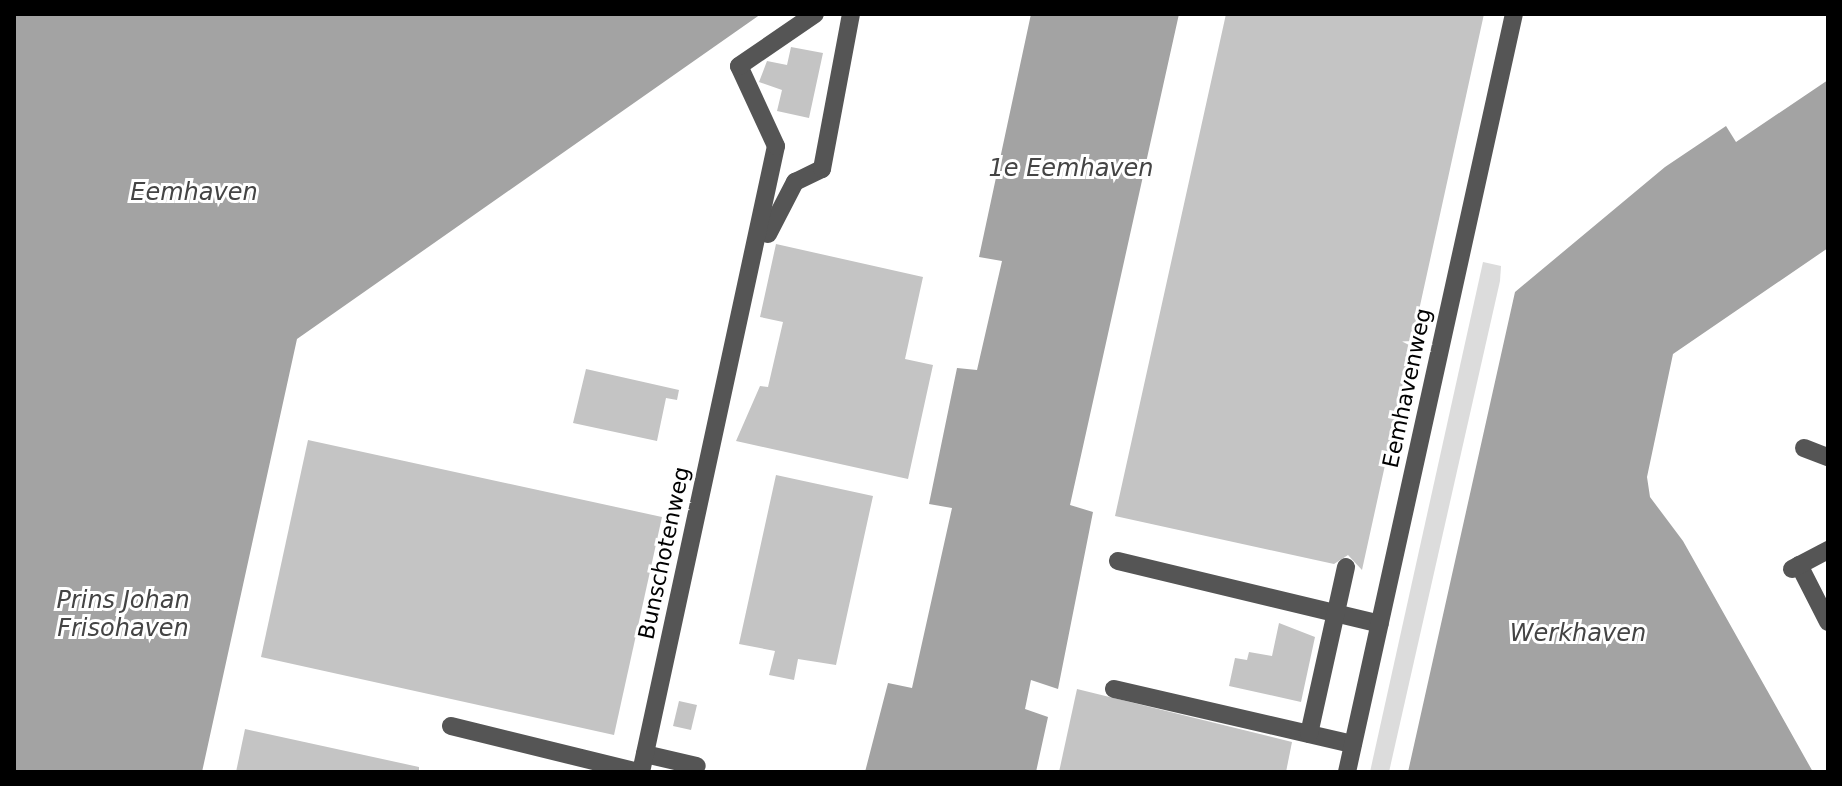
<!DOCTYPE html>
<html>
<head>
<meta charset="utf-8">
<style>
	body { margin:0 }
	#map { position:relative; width:1842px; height:786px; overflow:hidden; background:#fff; font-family:"DejaVu Sans",sans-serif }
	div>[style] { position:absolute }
	.green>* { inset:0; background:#dcdcdc }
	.water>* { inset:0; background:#a3a3a3 }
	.building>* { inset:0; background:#c4c4c4 }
	.minor>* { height:18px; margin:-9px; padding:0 9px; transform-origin:9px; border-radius:9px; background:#555 }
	span { translate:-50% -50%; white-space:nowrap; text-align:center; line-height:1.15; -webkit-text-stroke:6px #fff; paint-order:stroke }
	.street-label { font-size:22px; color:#000 }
	.water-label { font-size:24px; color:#444; font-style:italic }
	.frame { position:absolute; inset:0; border:16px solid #000; pointer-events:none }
</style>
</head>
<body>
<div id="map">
	<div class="green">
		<div style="clip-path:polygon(1483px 262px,1501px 266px,1500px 281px,1389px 772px,1370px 772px)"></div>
	</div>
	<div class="water">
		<div style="clip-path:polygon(14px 14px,761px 14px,297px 339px,202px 772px,14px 772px)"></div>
		<div style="clip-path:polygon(1031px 14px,1179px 14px,1070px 505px,1093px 512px,1058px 689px,1031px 680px,1025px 709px,1048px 717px,1036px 772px,865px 772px,888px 683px,912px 688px,952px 508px,929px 504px,957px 368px,977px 370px,1002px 261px,979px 257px)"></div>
		<div style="clip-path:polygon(1828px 80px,1828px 248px,1673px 354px,1647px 477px,1650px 497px,1683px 541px,1813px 772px,1408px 772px,1515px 292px,1665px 167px,1726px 126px,1736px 142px)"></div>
	</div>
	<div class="building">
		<div style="clip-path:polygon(1226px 14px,1484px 14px,1362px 570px,1348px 555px,1334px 564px,1115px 516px)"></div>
		<div style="clip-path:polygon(791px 47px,823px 53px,809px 118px,777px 111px,782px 90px,759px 82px,767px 61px,787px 65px)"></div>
		<div style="clip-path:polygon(776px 244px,923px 277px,905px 359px,933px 365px,908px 479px,736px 441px,760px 386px,768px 387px,783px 322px,760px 317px)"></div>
		<div style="clip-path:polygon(586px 369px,679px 390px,677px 400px,666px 398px,657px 441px,573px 423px)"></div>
		<div style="clip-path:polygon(308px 440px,662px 517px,614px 735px,261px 657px)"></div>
		<div style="clip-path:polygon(776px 475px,873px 496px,836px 665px,798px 659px,794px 680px,769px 675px,775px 651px,739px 644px)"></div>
		<div style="clip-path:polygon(1279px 623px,1315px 637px,1301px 702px,1229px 686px,1235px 658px,1247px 660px,1249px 652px,1272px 656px)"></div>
		<div style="clip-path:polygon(1077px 689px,1292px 742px,1286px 772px,1059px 772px)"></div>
		<div style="clip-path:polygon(679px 701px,697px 705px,691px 730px,673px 726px)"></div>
		<div style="clip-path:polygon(245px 729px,419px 767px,419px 772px,236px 772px)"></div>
	</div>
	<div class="minor">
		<div style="left:768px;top:234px;width:59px;rotate:-62.6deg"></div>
		<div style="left:795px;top:182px;width:30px;rotate:-26deg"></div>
		<div style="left:822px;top:169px;width:158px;rotate:-79.4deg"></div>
		<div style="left:1804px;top:448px;width:26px;rotate:21deg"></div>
		<div style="left:1118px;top:561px;width:269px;rotate:13.5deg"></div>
		<div style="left:1799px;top:565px;width:64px;rotate:63deg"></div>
		<div style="left:1792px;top:569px;width:41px;rotate:-27.8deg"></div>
		<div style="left:1114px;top:689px;width:245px;rotate:13deg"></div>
		<div style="left:451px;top:726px;width:193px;rotate:13.8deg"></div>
		<div style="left:1309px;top:734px;width:171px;rotate:-77.5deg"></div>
		<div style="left:645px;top:754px;width:53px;rotate:13deg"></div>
		<div style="left:641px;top:772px;width:640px;rotate:-77.83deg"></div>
		<div style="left:776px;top:146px;width:88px;rotate:-114.8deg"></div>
		<div style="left:739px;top:66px;width:92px;rotate:-34.4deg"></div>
		<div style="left:1347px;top:772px;width:776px;rotate:-77.58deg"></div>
	</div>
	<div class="street-label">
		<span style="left:1407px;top:388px;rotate:-78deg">Eemhavenweg</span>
		<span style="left:664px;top:553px;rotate:-78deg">Bunschotenweg</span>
	</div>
	<div class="water-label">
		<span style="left:1071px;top:169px">1e Eemhaven</span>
		<span style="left:194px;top:193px">Eemhaven</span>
		<span style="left:123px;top:615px">Prins Johan<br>Frisohaven</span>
		<span style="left:1578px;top:634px">Werkhaven</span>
	</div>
	<div class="frame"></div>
</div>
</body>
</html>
